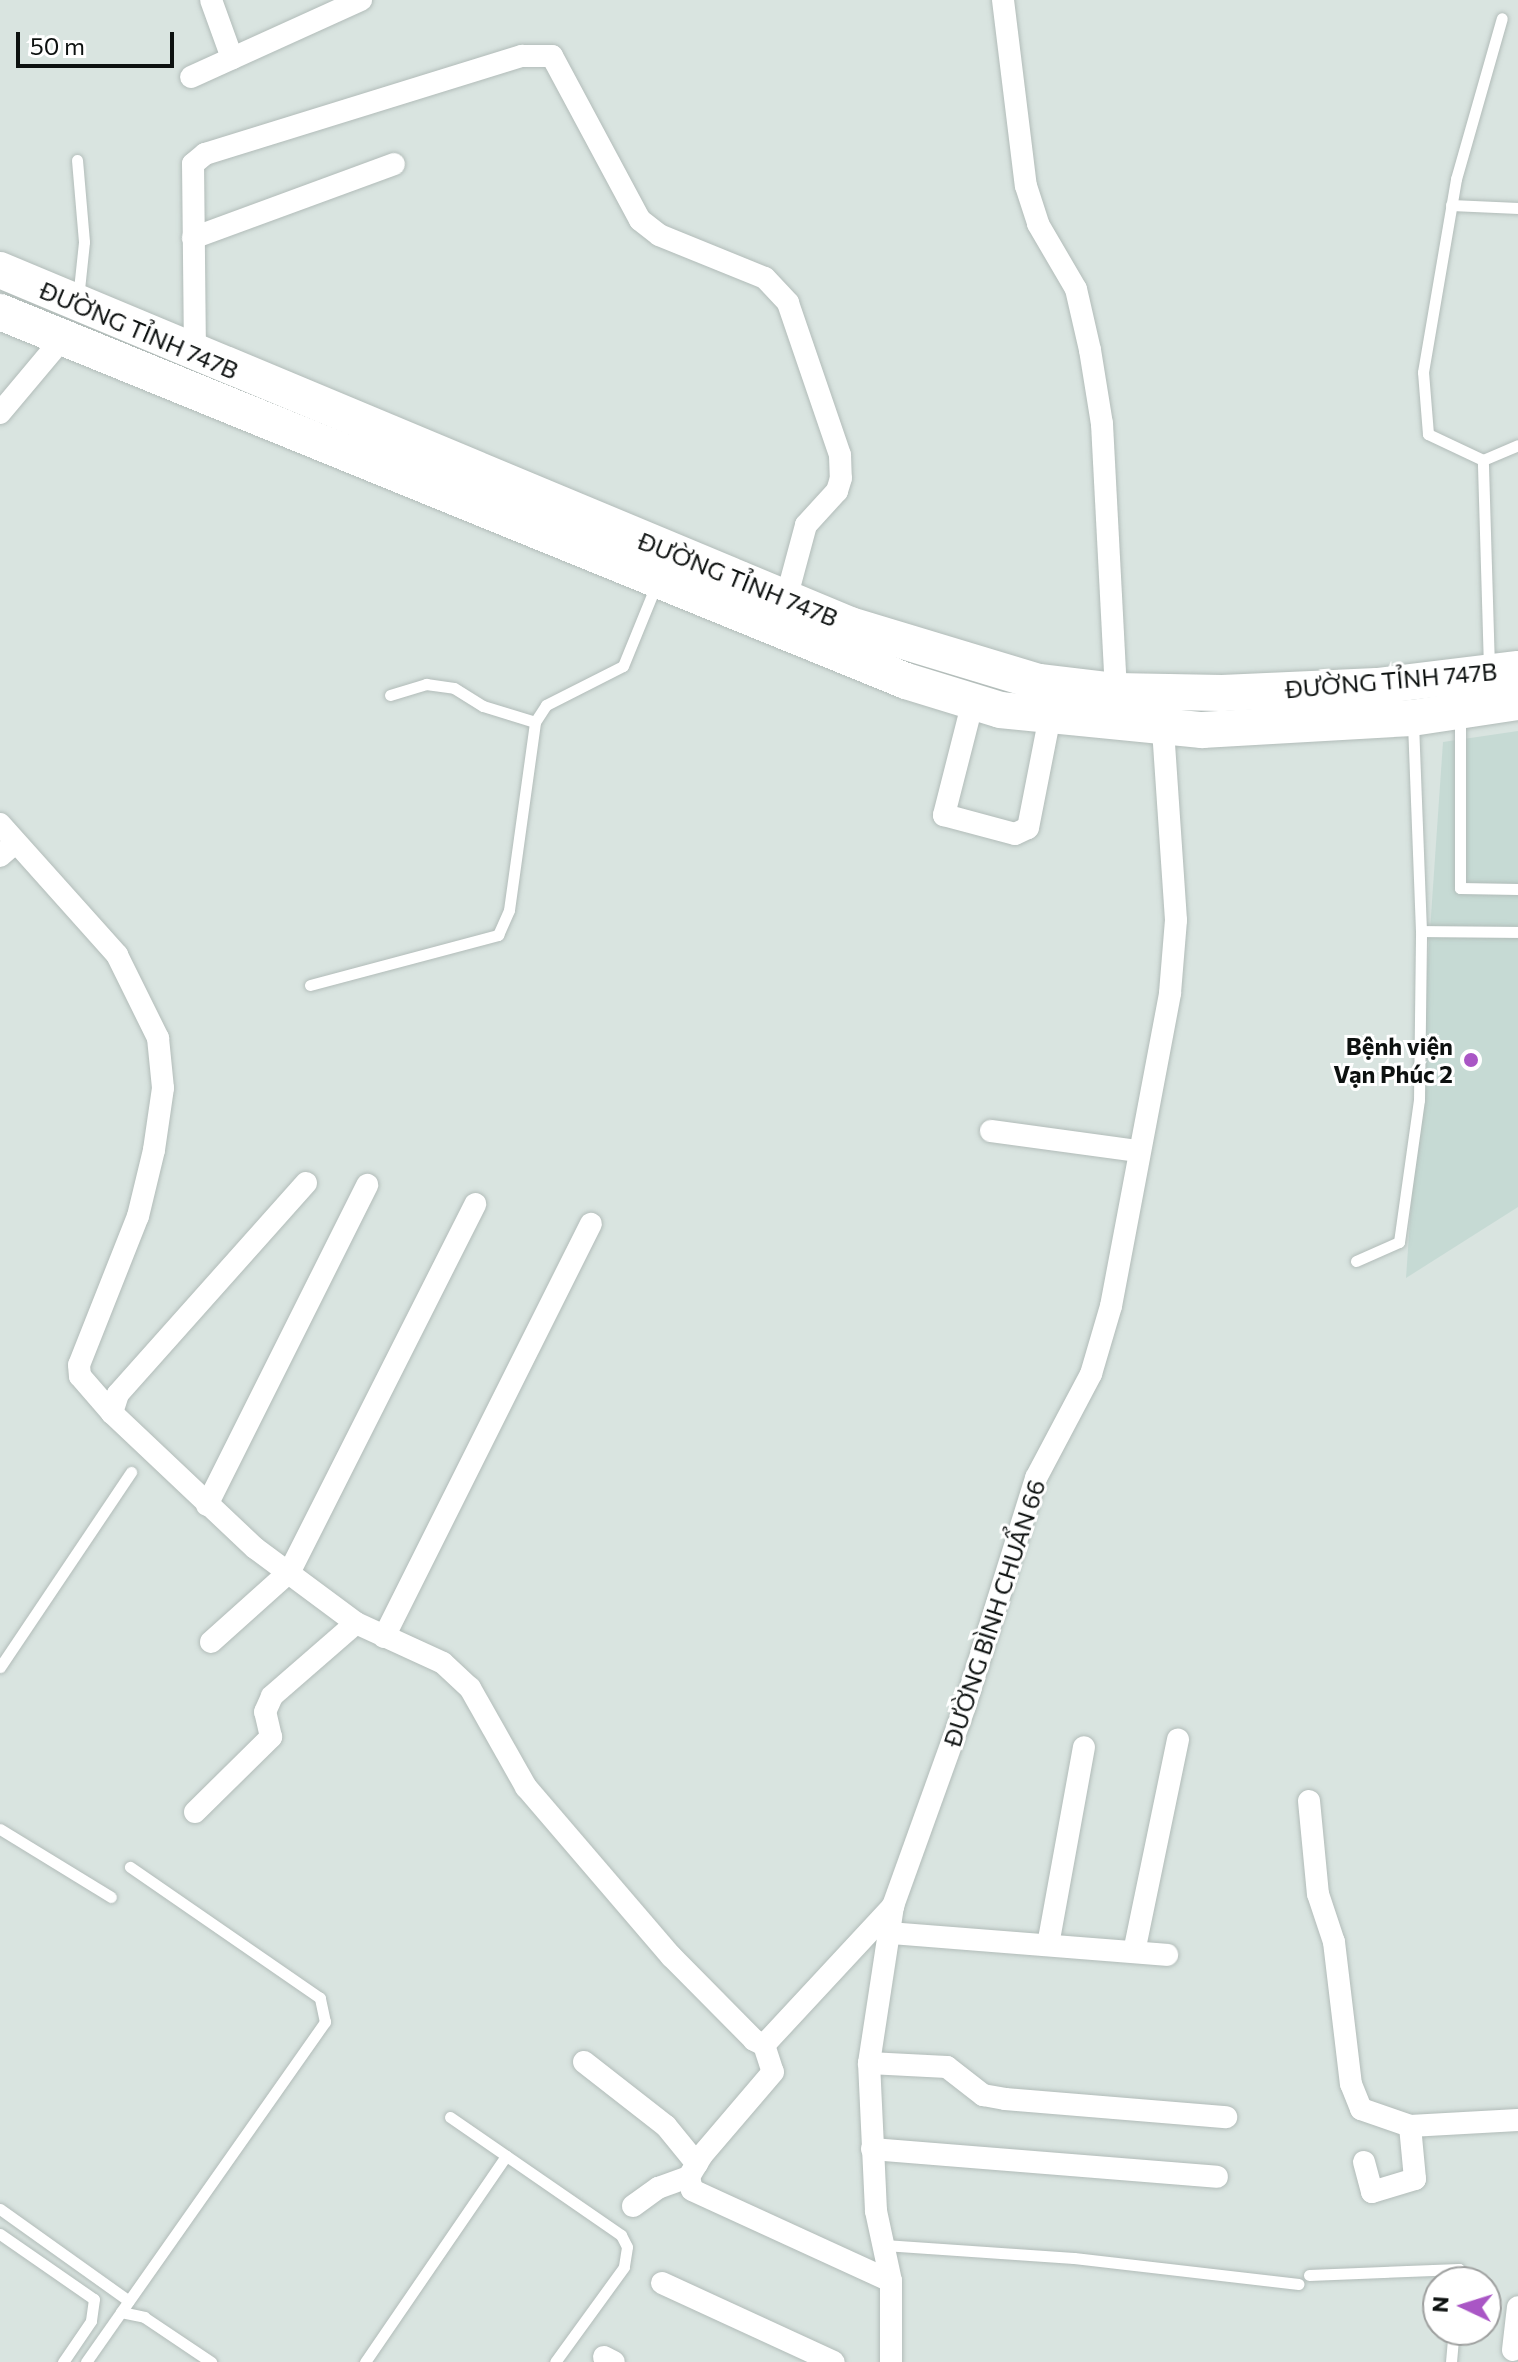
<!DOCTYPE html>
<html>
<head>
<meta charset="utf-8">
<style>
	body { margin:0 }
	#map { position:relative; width:1518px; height:2362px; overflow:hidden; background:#d9e4e0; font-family:Commissioner,sans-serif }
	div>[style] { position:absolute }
	.built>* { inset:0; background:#c6dad4 }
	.roads { filter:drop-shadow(0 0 2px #b2bcb9) drop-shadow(0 0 2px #b2bcb9) }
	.lane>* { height:11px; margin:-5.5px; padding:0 5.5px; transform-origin:5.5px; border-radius:5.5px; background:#fff }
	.street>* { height:22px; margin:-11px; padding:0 11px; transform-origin:11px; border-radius:11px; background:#fff }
	.primary>* { height:36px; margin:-18px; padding:0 18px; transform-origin:18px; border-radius:18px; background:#fff }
	.dots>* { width:22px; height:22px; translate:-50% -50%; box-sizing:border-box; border:4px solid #fff; border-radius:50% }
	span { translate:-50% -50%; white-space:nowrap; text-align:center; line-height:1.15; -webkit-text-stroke:6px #fff; paint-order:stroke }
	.street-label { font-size:24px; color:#0d1110 }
	.poi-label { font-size:24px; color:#0d1110; font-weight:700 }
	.right { translate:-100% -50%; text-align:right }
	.north { position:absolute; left:1422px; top:2266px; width:80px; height:80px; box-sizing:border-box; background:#fff; border:2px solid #9ea09f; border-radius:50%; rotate:274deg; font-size:22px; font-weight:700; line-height:32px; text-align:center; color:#0d1110 }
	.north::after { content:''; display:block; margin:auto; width:28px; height:36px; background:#a956c5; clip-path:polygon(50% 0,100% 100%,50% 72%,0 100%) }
	.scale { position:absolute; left:16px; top:32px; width:158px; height:36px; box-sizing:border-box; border:4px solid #0d1110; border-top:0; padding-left:10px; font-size:24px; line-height:28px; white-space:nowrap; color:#0d1110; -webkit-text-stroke:6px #fff; paint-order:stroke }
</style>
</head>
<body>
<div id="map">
	<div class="built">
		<div style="clip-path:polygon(1518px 731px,1518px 1207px,1406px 1278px,1443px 742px)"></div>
	</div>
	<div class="roads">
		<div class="lane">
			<div style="left:77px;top:160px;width:82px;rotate:85.1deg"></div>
			<div style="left:84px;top:242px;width:57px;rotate:96deg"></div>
			<div style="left:1451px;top:205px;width:67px;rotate:2.6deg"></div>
			<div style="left:1483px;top:460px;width:61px;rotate:-154.7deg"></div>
			<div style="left:1428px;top:434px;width:62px;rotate:-94.6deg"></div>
			<div style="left:1423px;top:372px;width:196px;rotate:-80.3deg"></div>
			<div style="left:1456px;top:179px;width:167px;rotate:-74.1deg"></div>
			<div style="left:1489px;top:668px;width:208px;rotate:-91.7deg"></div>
			<div style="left:1483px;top:460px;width:38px;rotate:-23deg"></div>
			<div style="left:390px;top:695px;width:38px;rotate:-17deg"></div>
			<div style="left:426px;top:684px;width:28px;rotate:8deg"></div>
			<div style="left:454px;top:688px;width:34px;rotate:32deg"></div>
			<div style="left:483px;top:706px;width:54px;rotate:17.1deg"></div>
			<div style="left:1460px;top:716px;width:172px;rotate:90deg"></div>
			<div style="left:1460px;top:888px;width:58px;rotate:1deg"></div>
			<div style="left:1421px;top:931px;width:97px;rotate:0.6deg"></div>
			<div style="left:310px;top:985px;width:195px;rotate:-14.9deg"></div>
			<div style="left:498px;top:935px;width:27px;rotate:-66deg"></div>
			<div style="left:509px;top:910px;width:190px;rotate:-82.1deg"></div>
			<div style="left:535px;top:722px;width:20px;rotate:-57deg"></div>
			<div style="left:546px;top:705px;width:86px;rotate:-26.9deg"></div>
			<div style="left:623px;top:666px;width:87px;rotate:-67.8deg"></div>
			<div style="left:1356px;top:1261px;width:47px;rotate:-23.8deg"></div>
			<div style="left:1399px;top:1242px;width:143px;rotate:-82deg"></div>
			<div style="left:1419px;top:1100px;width:169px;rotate:-89.3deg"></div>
			<div style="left:1421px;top:931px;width:207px;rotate:-92.2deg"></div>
			<div style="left:0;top:1667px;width:235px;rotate:-56.1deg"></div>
			<div style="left:0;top:1829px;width:130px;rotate:31.5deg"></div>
			<div style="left:450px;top:2117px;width:208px;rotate:34.6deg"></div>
			<div style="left:621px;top:2235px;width:13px;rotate:63deg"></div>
			<div style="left:627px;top:2247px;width:20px;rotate:99deg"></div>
			<div style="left:624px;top:2267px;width:117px;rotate:126deg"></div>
			<div style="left:0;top:2209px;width:158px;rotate:35.5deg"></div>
			<div style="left:0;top:2234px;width:114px;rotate:34.7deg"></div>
			<div style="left:94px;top:2299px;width:22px;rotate:98deg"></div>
			<div style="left:91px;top:2321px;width:50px;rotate:124.3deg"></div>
			<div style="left:884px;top:2245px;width:190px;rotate:3.9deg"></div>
			<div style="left:1074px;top:2258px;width:226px;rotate:6.6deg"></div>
			<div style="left:1309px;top:2275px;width:150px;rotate:-2.3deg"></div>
			<div style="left:1459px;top:2269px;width:13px;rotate:94deg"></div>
			<div style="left:121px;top:2312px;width:355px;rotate:-54.9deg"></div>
			<div style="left:325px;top:2022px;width:25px;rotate:-102deg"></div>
			<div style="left:320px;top:1998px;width:231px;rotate:-145.4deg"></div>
			<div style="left:86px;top:2362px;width:61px;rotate:-55deg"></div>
			<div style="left:121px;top:2312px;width:24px;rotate:12deg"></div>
			<div style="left:144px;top:2317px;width:81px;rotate:33.9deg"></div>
			<div style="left:365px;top:2362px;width:250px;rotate:-55.6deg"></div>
			<div style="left:1451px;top:2362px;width:32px;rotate:-85deg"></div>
		</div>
		<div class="street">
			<div style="left:211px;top:0;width:62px;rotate:70.1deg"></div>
			<div style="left:1003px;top:0;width:187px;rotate:83deg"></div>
			<div style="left:1026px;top:186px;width:40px;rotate:72deg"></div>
			<div style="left:1038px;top:224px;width:75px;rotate:59.7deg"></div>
			<div style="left:1076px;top:289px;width:63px;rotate:77.1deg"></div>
			<div style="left:1090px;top:350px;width:75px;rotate:80.8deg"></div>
			<div style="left:1102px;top:424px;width:267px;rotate:87deg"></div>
			<div style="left:191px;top:77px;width:187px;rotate:-24.4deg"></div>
			<div style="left:193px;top:238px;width:214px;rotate:-20.2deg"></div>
			<div style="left:195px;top:353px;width:189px;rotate:-90.6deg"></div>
			<div style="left:193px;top:164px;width:16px;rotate:-40deg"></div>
			<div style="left:205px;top:154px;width:332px;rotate:-17.2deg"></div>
			<div style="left:522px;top:56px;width:30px"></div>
			<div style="left:552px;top:56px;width:186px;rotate:61.8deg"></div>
			<div style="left:640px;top:220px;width:24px;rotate:38deg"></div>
			<div style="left:659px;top:235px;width:114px;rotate:22.1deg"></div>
			<div style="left:765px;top:278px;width:34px;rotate:47deg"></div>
			<div style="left:788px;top:303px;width:161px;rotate:71.1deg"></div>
			<div style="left:840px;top:455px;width:23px;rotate:88deg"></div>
			<div style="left:841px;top:478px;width:14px;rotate:107deg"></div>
			<div style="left:837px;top:491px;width:46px;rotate:132.4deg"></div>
			<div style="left:806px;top:525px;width:77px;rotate:105.1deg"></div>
			<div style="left:0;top:413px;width:98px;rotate:-50deg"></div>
			<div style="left:973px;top:701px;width:118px;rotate:104.3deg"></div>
			<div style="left:944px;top:815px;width:73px;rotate:15deg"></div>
			<div style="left:1015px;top:834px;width:14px;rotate:-25deg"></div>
			<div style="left:1028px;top:828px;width:114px;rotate:-78.9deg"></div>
			<div style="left:0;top:824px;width:176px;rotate:48.2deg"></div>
			<div style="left:117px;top:955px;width:93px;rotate:63.7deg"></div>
			<div style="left:158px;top:1038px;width:50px;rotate:84.3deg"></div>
			<div style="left:163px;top:1088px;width:63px;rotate:98.3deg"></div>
			<div style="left:154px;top:1150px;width:68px;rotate:103.6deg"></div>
			<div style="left:138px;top:1216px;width:160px;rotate:111.6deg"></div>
			<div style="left:79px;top:1365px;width:11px;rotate:85deg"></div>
			<div style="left:80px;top:1376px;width:49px;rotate:49.1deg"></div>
			<div style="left:0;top:856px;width:20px;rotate:-41deg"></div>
			<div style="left:991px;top:1131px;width:147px;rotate:7.8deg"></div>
			<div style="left:306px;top:1183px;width:283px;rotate:131.7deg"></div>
			<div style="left:118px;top:1394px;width:20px;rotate:108deg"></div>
			<div style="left:112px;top:1413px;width:197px;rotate:43.4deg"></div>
			<div style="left:255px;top:1548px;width:126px;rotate:36.6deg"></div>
			<div style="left:356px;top:1623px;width:96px;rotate:24.7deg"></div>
			<div style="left:443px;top:1663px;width:37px;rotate:43deg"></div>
			<div style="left:470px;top:1688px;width:114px;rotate:60.5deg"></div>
			<div style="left:526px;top:1787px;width:223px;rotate:49.4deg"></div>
			<div style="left:671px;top:1956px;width:118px;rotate:45.3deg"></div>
			<div style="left:754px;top:2040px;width:11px;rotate:27deg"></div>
			<div style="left:764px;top:2045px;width:190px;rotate:-47.1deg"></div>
			<div style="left:207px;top:1505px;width:358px;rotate:-63.4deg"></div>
			<div style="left:384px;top:1637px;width:462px;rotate:-63.4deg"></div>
			<div style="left:211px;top:1642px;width:106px;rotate:-41.9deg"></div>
			<div style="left:290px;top:1571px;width:411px;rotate:-63.2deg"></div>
			<div style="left:1309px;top:1801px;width:93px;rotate:84.5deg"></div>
			<div style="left:1318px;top:1894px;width:51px;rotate:71.6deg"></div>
			<div style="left:1334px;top:1942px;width:143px;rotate:83.2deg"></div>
			<div style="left:1351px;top:2084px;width:27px;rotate:68deg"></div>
			<div style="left:1361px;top:2109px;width:52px;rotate:19.1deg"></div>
			<div style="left:1410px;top:2126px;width:108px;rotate:-3.2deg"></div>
			<div style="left:195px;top:1812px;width:107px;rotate:-44.6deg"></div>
			<div style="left:271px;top:1737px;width:26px;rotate:-103deg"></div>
			<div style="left:265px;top:1712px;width:17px;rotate:-66deg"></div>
			<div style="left:272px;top:1696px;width:111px;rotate:-41deg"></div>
			<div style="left:890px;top:1933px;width:278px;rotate:4.5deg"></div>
			<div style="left:1048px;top:1945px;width:201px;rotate:-79.7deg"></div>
			<div style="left:1134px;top:1952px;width:217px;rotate:-78.3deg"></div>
			<div style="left:764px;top:2045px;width:28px;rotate:72deg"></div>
			<div style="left:773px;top:2072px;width:109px;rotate:130.5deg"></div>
			<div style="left:702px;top:2155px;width:26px;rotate:121deg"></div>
			<div style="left:689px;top:2177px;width:13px;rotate:77deg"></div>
			<div style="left:692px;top:2190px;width:219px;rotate:24.6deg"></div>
			<div style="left:584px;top:2062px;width:104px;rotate:38deg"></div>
			<div style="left:666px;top:2126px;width:49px;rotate:50.8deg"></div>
			<div style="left:869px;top:2063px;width:78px;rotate:2.9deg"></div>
			<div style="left:947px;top:2067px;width:46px;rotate:37.9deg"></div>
			<div style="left:983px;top:2095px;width:22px;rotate:10deg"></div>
			<div style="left:1005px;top:2099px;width:222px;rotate:4.7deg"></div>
			<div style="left:872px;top:2149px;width:346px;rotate:4.6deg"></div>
			<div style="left:1364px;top:2162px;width:31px;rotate:75deg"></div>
			<div style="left:1372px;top:2192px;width:45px;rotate:-16.8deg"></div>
			<div style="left:1415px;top:2179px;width:53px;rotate:-95.4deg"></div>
			<div style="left:633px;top:2206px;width:31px;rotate:-36deg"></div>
			<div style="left:658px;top:2188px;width:33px;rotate:-20deg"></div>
			<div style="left:662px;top:2283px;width:189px;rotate:24.7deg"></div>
			<div style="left:1513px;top:2350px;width:43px;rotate:-83.4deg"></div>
			<div style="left:604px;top:2357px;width:11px;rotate:27deg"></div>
			<div style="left:891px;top:2362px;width:81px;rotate:-90deg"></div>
			<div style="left:891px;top:2281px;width:72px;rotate:-102.1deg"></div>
			<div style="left:876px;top:2211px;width:148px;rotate:-92.7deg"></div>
			<div style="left:869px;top:2063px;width:159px;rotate:-81.3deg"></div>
			<div style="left:893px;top:1906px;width:213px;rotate:-70.2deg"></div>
			<div style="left:965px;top:1706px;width:239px;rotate:-72.7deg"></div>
			<div style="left:1036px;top:1478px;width:118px;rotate:-62.1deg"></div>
			<div style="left:1091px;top:1374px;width:71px;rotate:-73.6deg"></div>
			<div style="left:1111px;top:1306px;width:319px;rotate:-79.3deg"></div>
			<div style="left:1170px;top:993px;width:73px;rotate:-85.3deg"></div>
			<div style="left:1176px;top:920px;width:192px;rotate:-93.9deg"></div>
		</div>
		<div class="primary">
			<div style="left:0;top:270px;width:921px;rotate:22.67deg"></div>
			<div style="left:850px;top:625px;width:197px;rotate:16.8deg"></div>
			<div style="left:1039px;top:682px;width:78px;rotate:6.7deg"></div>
			<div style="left:1116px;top:691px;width:106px;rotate:1.1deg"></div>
			<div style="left:1222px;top:693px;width:155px;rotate:-2.6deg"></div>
			<div style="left:1377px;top:686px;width:142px;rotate:-6.9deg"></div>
			<div style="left:0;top:312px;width:978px;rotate:22.16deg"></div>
			<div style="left:906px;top:681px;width:98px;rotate:17.1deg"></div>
			<div style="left:1000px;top:710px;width:203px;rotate:5.7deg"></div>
			<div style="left:1202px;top:730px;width:210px;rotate:-3.3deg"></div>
			<div style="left:1412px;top:718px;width:107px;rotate:-8.6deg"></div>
		</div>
	</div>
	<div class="dots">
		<div style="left:1471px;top:1060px;background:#a956c5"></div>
	</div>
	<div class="street-label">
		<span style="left:139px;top:330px;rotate:23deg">ĐƯỜNG TỈNH 747B</span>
		<span style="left:738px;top:579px;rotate:22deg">ĐƯỜNG TỈNH 747B</span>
		<span style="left:1391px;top:680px;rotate:-5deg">ĐƯỜNG TỈNH 747B</span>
		<span style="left:994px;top:1613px;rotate:-72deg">ĐƯỜNG BÌNH CHUẨN 66</span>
	</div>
	<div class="poi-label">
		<span class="right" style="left:1453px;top:1060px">Bệnh viện<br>Vạn Phúc 2</span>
	</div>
	<div class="north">N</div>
	<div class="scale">50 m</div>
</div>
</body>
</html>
